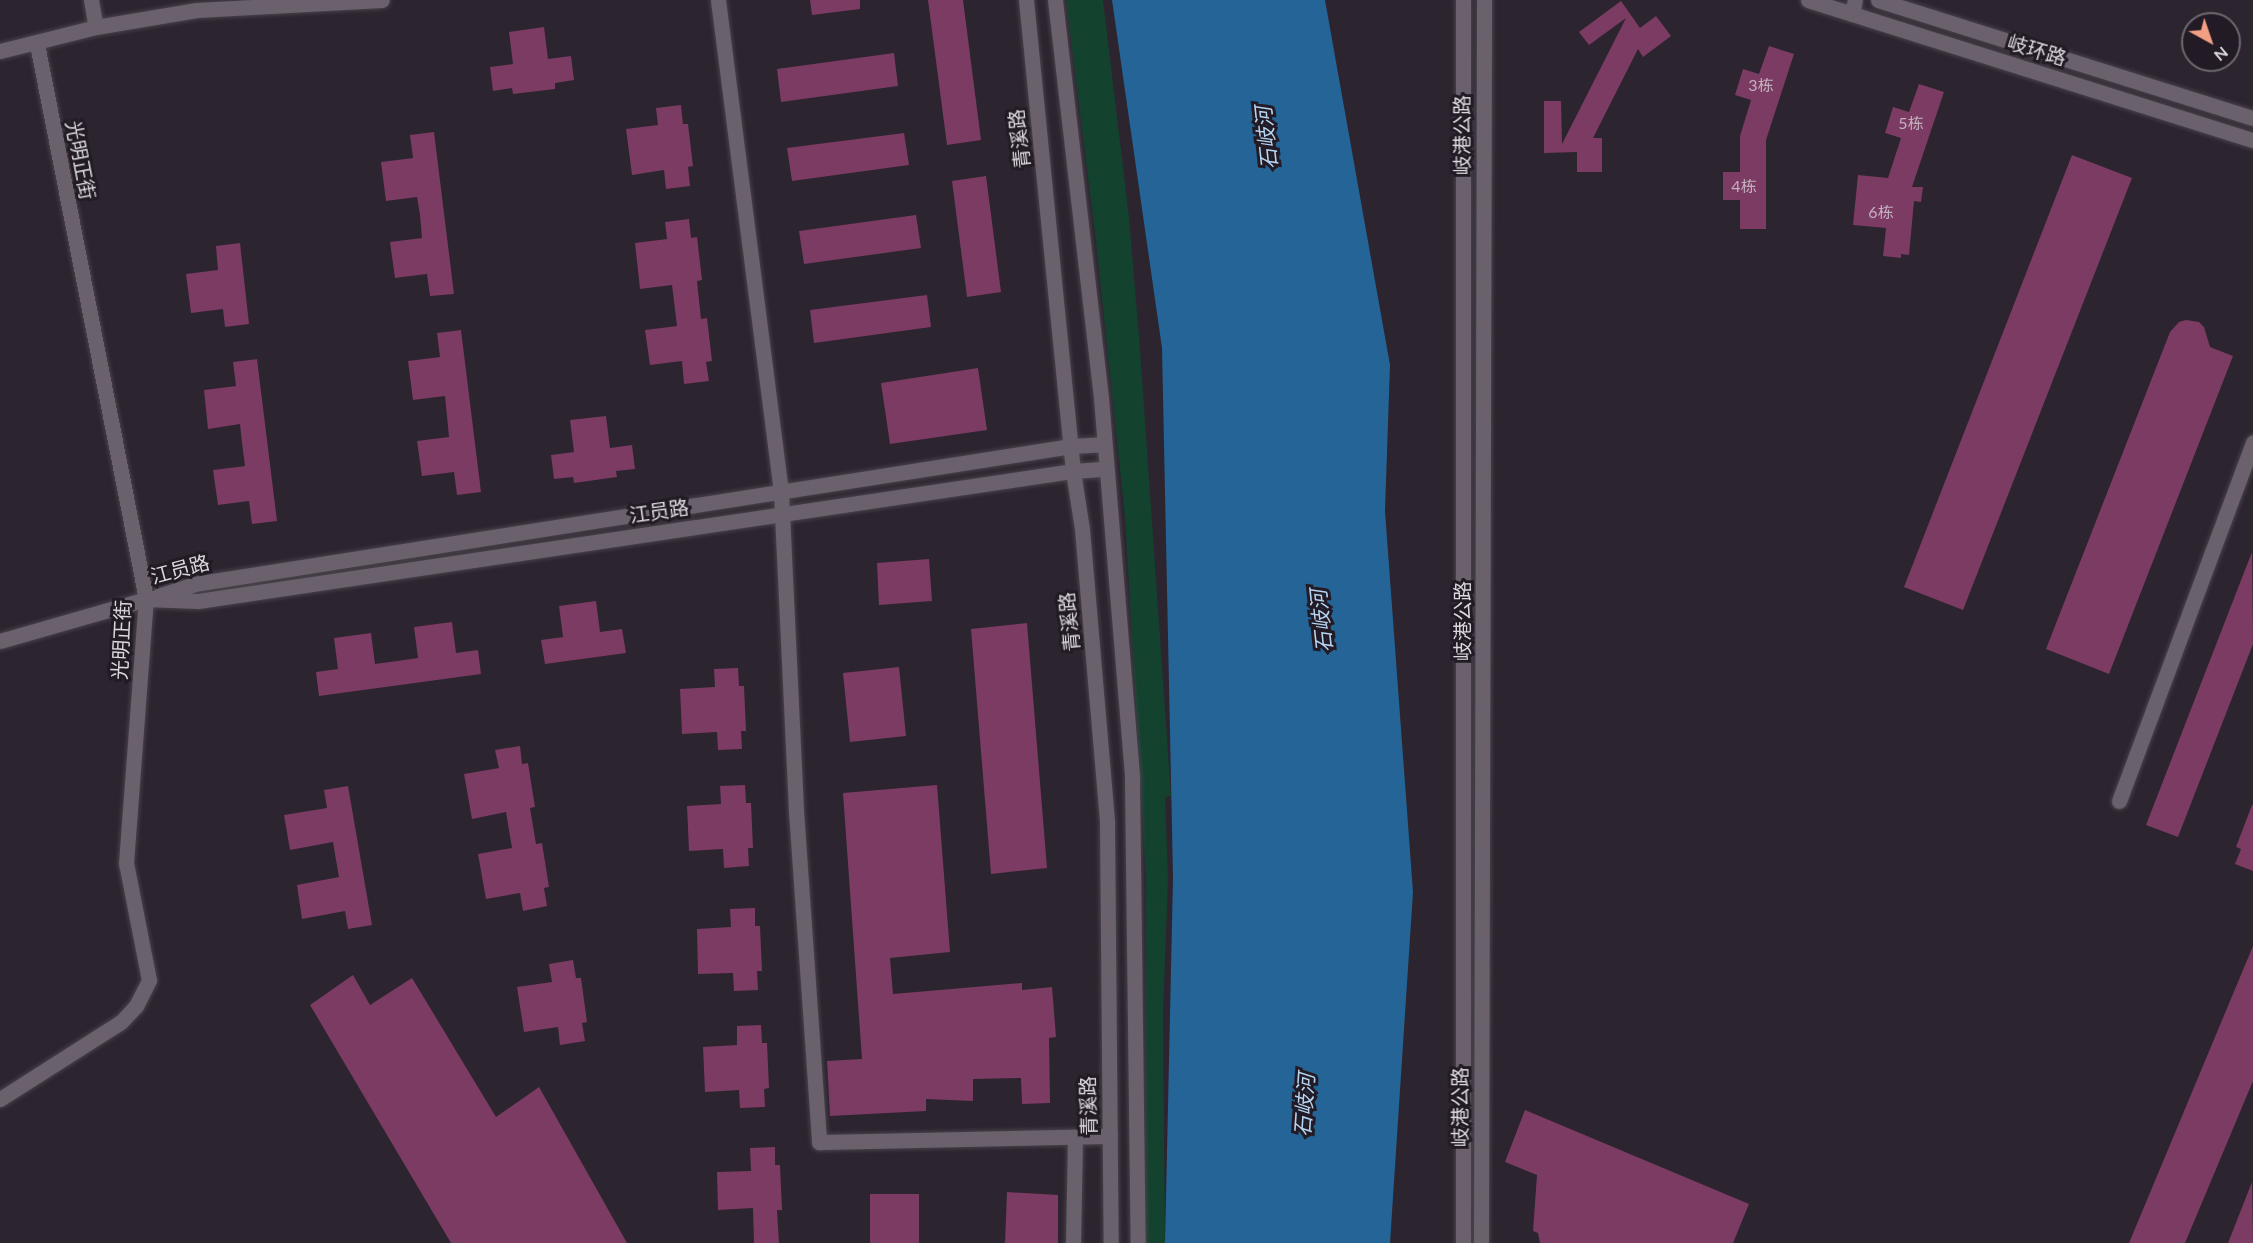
<!DOCTYPE html>
<html>
<head>
<meta charset="utf-8">
<style>
	body { margin:0 }
	#map { position:relative; width:2253px; height:1243px; overflow:hidden; background:#2c242f; font-family:Lato,"Noto Sans SC",sans-serif }
	div>[style] { position:absolute }
	.green>* { inset:0; background:#13422f }
	.water>* { inset:0; background:#246496 }
	.building>* { inset:0; background:#7b3b63 }
	.roads { filter:drop-shadow(0 0 2px #48424b) drop-shadow(0 0 2px #48424b) }
	.minor>* { height:15px; margin:-7.5px; padding:0 7.5px; transform-origin:7.5px; border-radius:7.5px; background:#6a616d }
	.tertiary>* { height:15px; margin:-7.5px; padding:0 7.5px; transform-origin:7.5px; border-radius:7.5px; background:#6a616d }
	.secondary>* { height:15px; margin:-7.5px; padding:0 7.5px; transform-origin:7.5px; border-radius:7.5px; background:#6a616d }
	span { translate:-50% -50%; white-space:nowrap; text-align:center; line-height:1.15; -webkit-text-stroke:6px #221b25; paint-order:stroke }
	.number-label { font-size:16px; color:#c4b0bf }
	.number-label span { -webkit-text-stroke-width:0 }
	.street-label { font-size:20px; color:#dcd7de }
	.water-label { font-size:21px; color:#b5d5f2; font-style:italic }
	.north { position:absolute; left:2181px; top:12px; width:60px; height:60px; box-sizing:border-box; background:#221b25; border:2px solid #6c666f; border-radius:50%; rotate:140deg; font-size:16px; font-weight:700; line-height:24px; text-align:center; color:#dcd7de }
	.north::after { content:''; display:block; margin:auto; width:21px; height:27px; background:#f39f84; clip-path:polygon(50% 0,100% 100%,50% 72%,0 100%) }
</style>
</head>
<body>
<div id="map">
	<div class="green">
		<div style="clip-path:polygon(1066px 0,1103px 0,1129px 217px,1140px 349px,1171px 796px,1165px 797px,1168px 879px,1163px 1015px,1165px 1243px,1145px 1243px,1146px 879px,1125px 518px,1096px 242px)"></div>
	</div>
	<div class="water">
		<div style="clip-path:polygon(1112px 0,1325px 0,1390px 365px,1385px 511px,1413px 892px,1390px 1243px,1165px 1243px,1173px 877px,1162px 348px)"></div>
	</div>
	<div class="building">
		<div style="clip-path:polygon(810px 0,860px 0,860px 9px,812px 15px)"></div>
		<div style="clip-path:polygon(928px 0,963px 0,981px 140px,947px 145px)"></div>
		<div style="clip-path:polygon(1621px 1px,1640px 28px,1656px 16px,1671px 36px,1643px 57px,1638px 49px,1593px 138px,1602px 138px,1602px 172px,1577px 172px,1577px 152px,1544px 153px,1544px 101px,1561px 101px,1562px 144px,1626px 18px,1589px 45px,1579px 32px)"></div>
		<div style="clip-path:polygon(544px 27px,548px 59px,571px 56px,574px 80px,555px 83px,555px 89px,513px 94px,512px 88px,493px 91px,490px 67px,513px 64px,509px 32px)"></div>
		<div style="clip-path:polygon(1769px 46px,1794px 54px,1766px 140px,1766px 229px,1740px 229px,1740px 200px,1723px 200px,1723px 172px,1740px 172px,1740px 136px,1751px 100px,1735px 95px,1743px 69px,1759px 74px)"></div>
		<div style="clip-path:polygon(894px 53px,898px 86px,781px 102px,777px 69px)"></div>
		<div style="clip-path:polygon(1919px 84px,1944px 92px,1912px 187px,1923px 187px,1921px 202px,1914px 201px,1909px 255px,1901px 254px,1901px 258px,1883px 256px,1886px 228px,1853px 225px,1858px 175px,1888px 178px,1901px 138px,1885px 133px,1893px 107px,1909px 112px)"></div>
		<div style="clip-path:polygon(681px 105px,683px 124px,688px 124px,693px 166px,688px 167px,690px 186px,666px 189px,664px 170px,632px 175px,626px 129px,658px 125px,656px 108px)"></div>
		<div style="clip-path:polygon(434px 132px,454px 294px,430px 296px,427px 274px,395px 278px,390px 242px,422px 238px,420px 215px,417px 197px,386px 201px,381px 162px,413px 158px,410px 135px)"></div>
		<div style="clip-path:polygon(904px 133px,909px 165px,792px 181px,787px 148px)"></div>
		<div style="clip-path:polygon(2072px 155px,2132px 178px,1963px 610px,1904px 587px)"></div>
		<div style="clip-path:polygon(986px 176px,1001px 292px,967px 297px,952px 181px)"></div>
		<div style="clip-path:polygon(916px 215px,921px 248px,804px 264px,799px 231px)"></div>
		<div style="clip-path:polygon(689px 219px,691px 238px,697px 237px,702px 280px,697px 281px,701px 319px,707px 318px,712px 361px,706px 362px,709px 381px,684px 384px,682px 361px,650px 365px,645px 330px,677px 326px,672px 285px,640px 289px,635px 243px,667px 239px,665px 222px)"></div>
		<div style="clip-path:polygon(240px 243px,249px 324px,225px 327px,223px 309px,191px 313px,186px 274px,218px 270px,216px 246px)"></div>
		<div style="clip-path:polygon(927px 295px,931px 327px,814px 343px,810px 310px)"></div>
		<div style="clip-path:polygon(2186px 320px,2199px 322px,2204px 327px,2210px 347px,2233px 356px,2109px 674px,2046px 649px,2170px 332px,2179px 322px)"></div>
		<div style="clip-path:polygon(461px 330px,481px 492px,457px 495px,454px 472px,422px 476px,417px 441px,449px 437px,445px 396px,413px 400px,408px 361px,440px 357px,437px 333px)"></div>
		<div style="clip-path:polygon(257px 359px,277px 521px,252px 524px,249px 501px,218px 505px,213px 470px,245px 466px,242px 443px,240px 424px,208px 429px,204px 390px,236px 386px,233px 362px)"></div>
		<div style="clip-path:polygon(978px 368px,987px 430px,890px 444px,881px 383px)"></div>
		<div style="clip-path:polygon(606px 416px,610px 448px,632px 445px,635px 469px,616px 471px,617px 477px,574px 483px,573px 477px,554px 479px,551px 455px,574px 452px,570px 420px)"></div>
		<div style="clip-path:polygon(2252px 552px,2253px 644px,2178px 837px,2146px 825px)"></div>
		<div style="clip-path:polygon(929px 559px,932px 601px,879px 605px,877px 563px)"></div>
		<div style="clip-path:polygon(596px 601px,600px 632px,622px 629px,626px 653px,545px 664px,541px 640px,563px 637px,559px 606px)"></div>
		<div style="clip-path:polygon(452px 622px,456px 653px,478px 650px,481px 674px,319px 696px,316px 672px,338px 669px,334px 638px,371px 633px,375px 664px,397px 661px,418px 658px,414px 627px)"></div>
		<div style="clip-path:polygon(1027px 623px,1047px 868px,991px 874px,971px 629px)"></div>
		<div style="clip-path:polygon(899px 667px,906px 736px,850px 742px,843px 673px)"></div>
		<div style="clip-path:polygon(738px 668px,739px 686px,744px 686px,746px 731px,741px 731px,742px 749px,718px 750px,717px 732px,682px 734px,680px 689px,715px 687px,714px 669px)"></div>
		<div style="clip-path:polygon(520px 746px,522px 764px,528px 763px,535px 807px,530px 808px,536px 844px,542px 843px,549px 887px,544px 888px,547px 906px,523px 911px,520px 893px,486px 899px,478px 854px,512px 848px,506px 812px,472px 819px,464px 774px,499px 768px,495px 750px)"></div>
		<div style="clip-path:polygon(745px 785px,746px 803px,751px 803px,753px 848px,748px 848px,749px 866px,724px 868px,723px 849px,689px 851px,687px 806px,721px 804px,720px 786px)"></div>
		<div style="clip-path:polygon(937px 785px,950px 952px,890px 958px,893px 994px,1022px 983px,1022px 990px,1052px 987px,1056px 1037px,1049px 1038px,1050px 1103px,1022px 1104px,1021px 1078px,973px 1079px,973px 1101px,926px 1099px,926px 1111px,830px 1116px,827px 1061px,862px 1059px,843px 793px)"></div>
		<div style="clip-path:polygon(348px 786px,372px 925px,348px 929px,345px 911px,302px 919px,297px 885px,339px 877px,336px 860px,333px 842px,290px 850px,284px 815px,327px 808px,324px 790px)"></div>
		<div style="clip-path:polygon(2252px 805px,2253px 805px,2253px 871px,2235px 864px,2241px 849px,2236px 847px)"></div>
		<div style="clip-path:polygon(755px 908px,755px 926px,760px 926px,762px 971px,757px 971px,758px 990px,734px 991px,733px 973px,698px 974px,697px 929px,731px 927px,730px 909px)"></div>
		<div style="clip-path:polygon(2253px 946px,2253px 1081px,2185px 1243px,2129px 1243px)"></div>
		<div style="clip-path:polygon(573px 960px,576px 978px,581px 978px,587px 1022px,582px 1023px,585px 1041px,560px 1045px,558px 1027px,524px 1032px,517px 987px,552px 982px,549px 964px)"></div>
		<div style="clip-path:polygon(353px 975px,370px 1005px,412px 978px,496px 1117px,539px 1087px,627px 1243px,451px 1243px,310px 1005px)"></div>
		<div style="clip-path:polygon(761px 1025px,762px 1043px,767px 1043px,769px 1088px,764px 1089px,765px 1107px,740px 1108px,739px 1090px,705px 1092px,703px 1047px,737px 1045px,737px 1026px)"></div>
		<div style="clip-path:polygon(1525px 1110px,1749px 1204px,1733px 1243px,1540px 1243px,1538px 1233px,1533px 1231px,1537px 1175px,1505px 1162px)"></div>
		<div style="clip-path:polygon(775px 1147px,775px 1165px,780px 1165px,782px 1210px,777px 1210px,779px 1243px,754px 1243px,753px 1208px,718px 1210px,717px 1172px,751px 1171px,750px 1148px)"></div>
		<div style="clip-path:polygon(2252px 1182px,2253px 1243px,2228px 1243px)"></div>
		<div style="clip-path:polygon(1007px 1192px,1058px 1195px,1058px 1243px,1005px 1243px)"></div>
		<div style="clip-path:polygon(870px 1194px,919px 1194px,919px 1243px,870px 1243px)"></div>
	</div>
	<div class="roads">
		<div class="minor">
			<div style="left:91px;top:0;width:27px;rotate:80deg"></div>
			<div style="left:718px;top:0;width:496px;rotate:82.7deg"></div>
			<div style="left:781px;top:492px;width:319px;rotate:87.3deg"></div>
			<div style="left:796px;top:811px;width:332px;rotate:86deg"></div>
			<div style="left:819px;top:1142px;width:291px;rotate:-1.2deg"></div>
			<div style="left:1852px;top:14px;width:14px;rotate:-78deg"></div>
			<div style="left:0;top:51px;width:99px;rotate:-14deg"></div>
			<div style="left:96px;top:27px;width:102px;rotate:-9.6deg"></div>
			<div style="left:197px;top:10px;width:185px;rotate:-3.1deg"></div>
			<div style="left:194px;top:584px;width:888px;rotate:-8.94deg"></div>
			<div style="left:1071px;top:446px;width:33px;rotate:-3deg"></div>
			<div style="left:198px;top:601px;width:885px;rotate:-8.45deg"></div>
			<div style="left:1073px;top:471px;width:32px;rotate:-4deg"></div>
			<div style="left:0;top:641px;width:152px;rotate:-16deg"></div>
			<div style="left:2119px;top:801px;width:383px;rotate:-69.5deg"></div>
			<div style="left:0;top:1099px;width:143px;rotate:-32.5deg"></div>
			<div style="left:121px;top:1022px;width:22px;rotate:-47deg"></div>
			<div style="left:136px;top:1006px;width:29px;rotate:-63deg"></div>
			<div style="left:149px;top:980px;width:119px;rotate:-101.1deg"></div>
			<div style="left:126px;top:863px;width:265px;rotate:-85.7deg"></div>
			<div style="left:146px;top:599px;width:566px;rotate:-101.11deg"></div>
			<div style="left:1073px;top:1243px;width:106px;rotate:-88.9deg"></div>
		</div>
		<div class="tertiary">
			<div style="left:1808px;top:0;width:467px;rotate:17.5deg"></div>
			<div style="left:1878px;top:0;width:393px;rotate:17.5deg"></div>
		</div>
		<div class="secondary">
			<div style="left:1026px;top:0;width:473px;rotate:84.3deg"></div>
			<div style="left:1073px;top:471px;width:59px;rotate:81.2deg"></div>
			<div style="left:1082px;top:529px;width:295px;rotate:85.1deg"></div>
			<div style="left:1107px;top:823px;width:420px;rotate:89.5deg"></div>
			<div style="left:1055px;top:0;width:401px;rotate:83.4deg"></div>
			<div style="left:1101px;top:398px;width:382px;rotate:85.3deg"></div>
			<div style="left:1132px;top:779px;width:464px;rotate:89.3deg"></div>
			<div style="left:1463px;top:0;width:1243px;rotate:90deg"></div>
			<div style="left:158px;top:596px;width:38px;rotate:-18deg"></div>
			<div style="left:146px;top:599px;width:52px;rotate:2.2deg"></div>
			<div style="left:1481px;top:1243px;width:1243px;rotate:-89.86deg"></div>
		</div>
	</div>
	<div class="number-label">
		<span style="left:1761px;top:85px">3栋</span>
		<span style="left:1911px;top:123px">5栋</span>
		<span style="left:1744px;top:186px">4栋</span>
		<span style="left:1881px;top:212px">6栋</span>
	</div>
	<div class="street-label">
		<span style="left:2037px;top:50px;rotate:17deg">岐环路</span>
		<span style="left:1462px;top:135px;rotate:-90deg">岐港公路</span>
		<span style="left:1019px;top:139px;rotate:-96deg">青溪路</span>
		<span style="left:81px;top:160px;rotate:79deg">光明正街</span>
		<span style="left:659px;top:511px;rotate:-8deg">江员路</span>
		<span style="left:180px;top:569px;rotate:-15deg">江员路</span>
		<span style="left:1462px;top:621px;rotate:-90deg">岐港公路</span>
		<span style="left:1069px;top:622px;rotate:-95deg">青溪路</span>
		<span style="left:121px;top:640px;rotate:-87deg">光明正街</span>
		<span style="left:1088px;top:1106px;rotate:-91deg">青溪路</span>
		<span style="left:1460px;top:1107px;rotate:-90deg">岐港公路</span>
	</div>
	<div class="water-label">
		<span style="left:1266px;top:138px;rotate:-96deg">石岐河</span>
		<span style="left:1321px;top:621px;rotate:-96deg">石岐河</span>
		<span style="left:1304px;top:1105px;rotate:-86deg">石岐河</span>
	</div>
	<div class="north">N</div>
</div>
</body>
</html>
